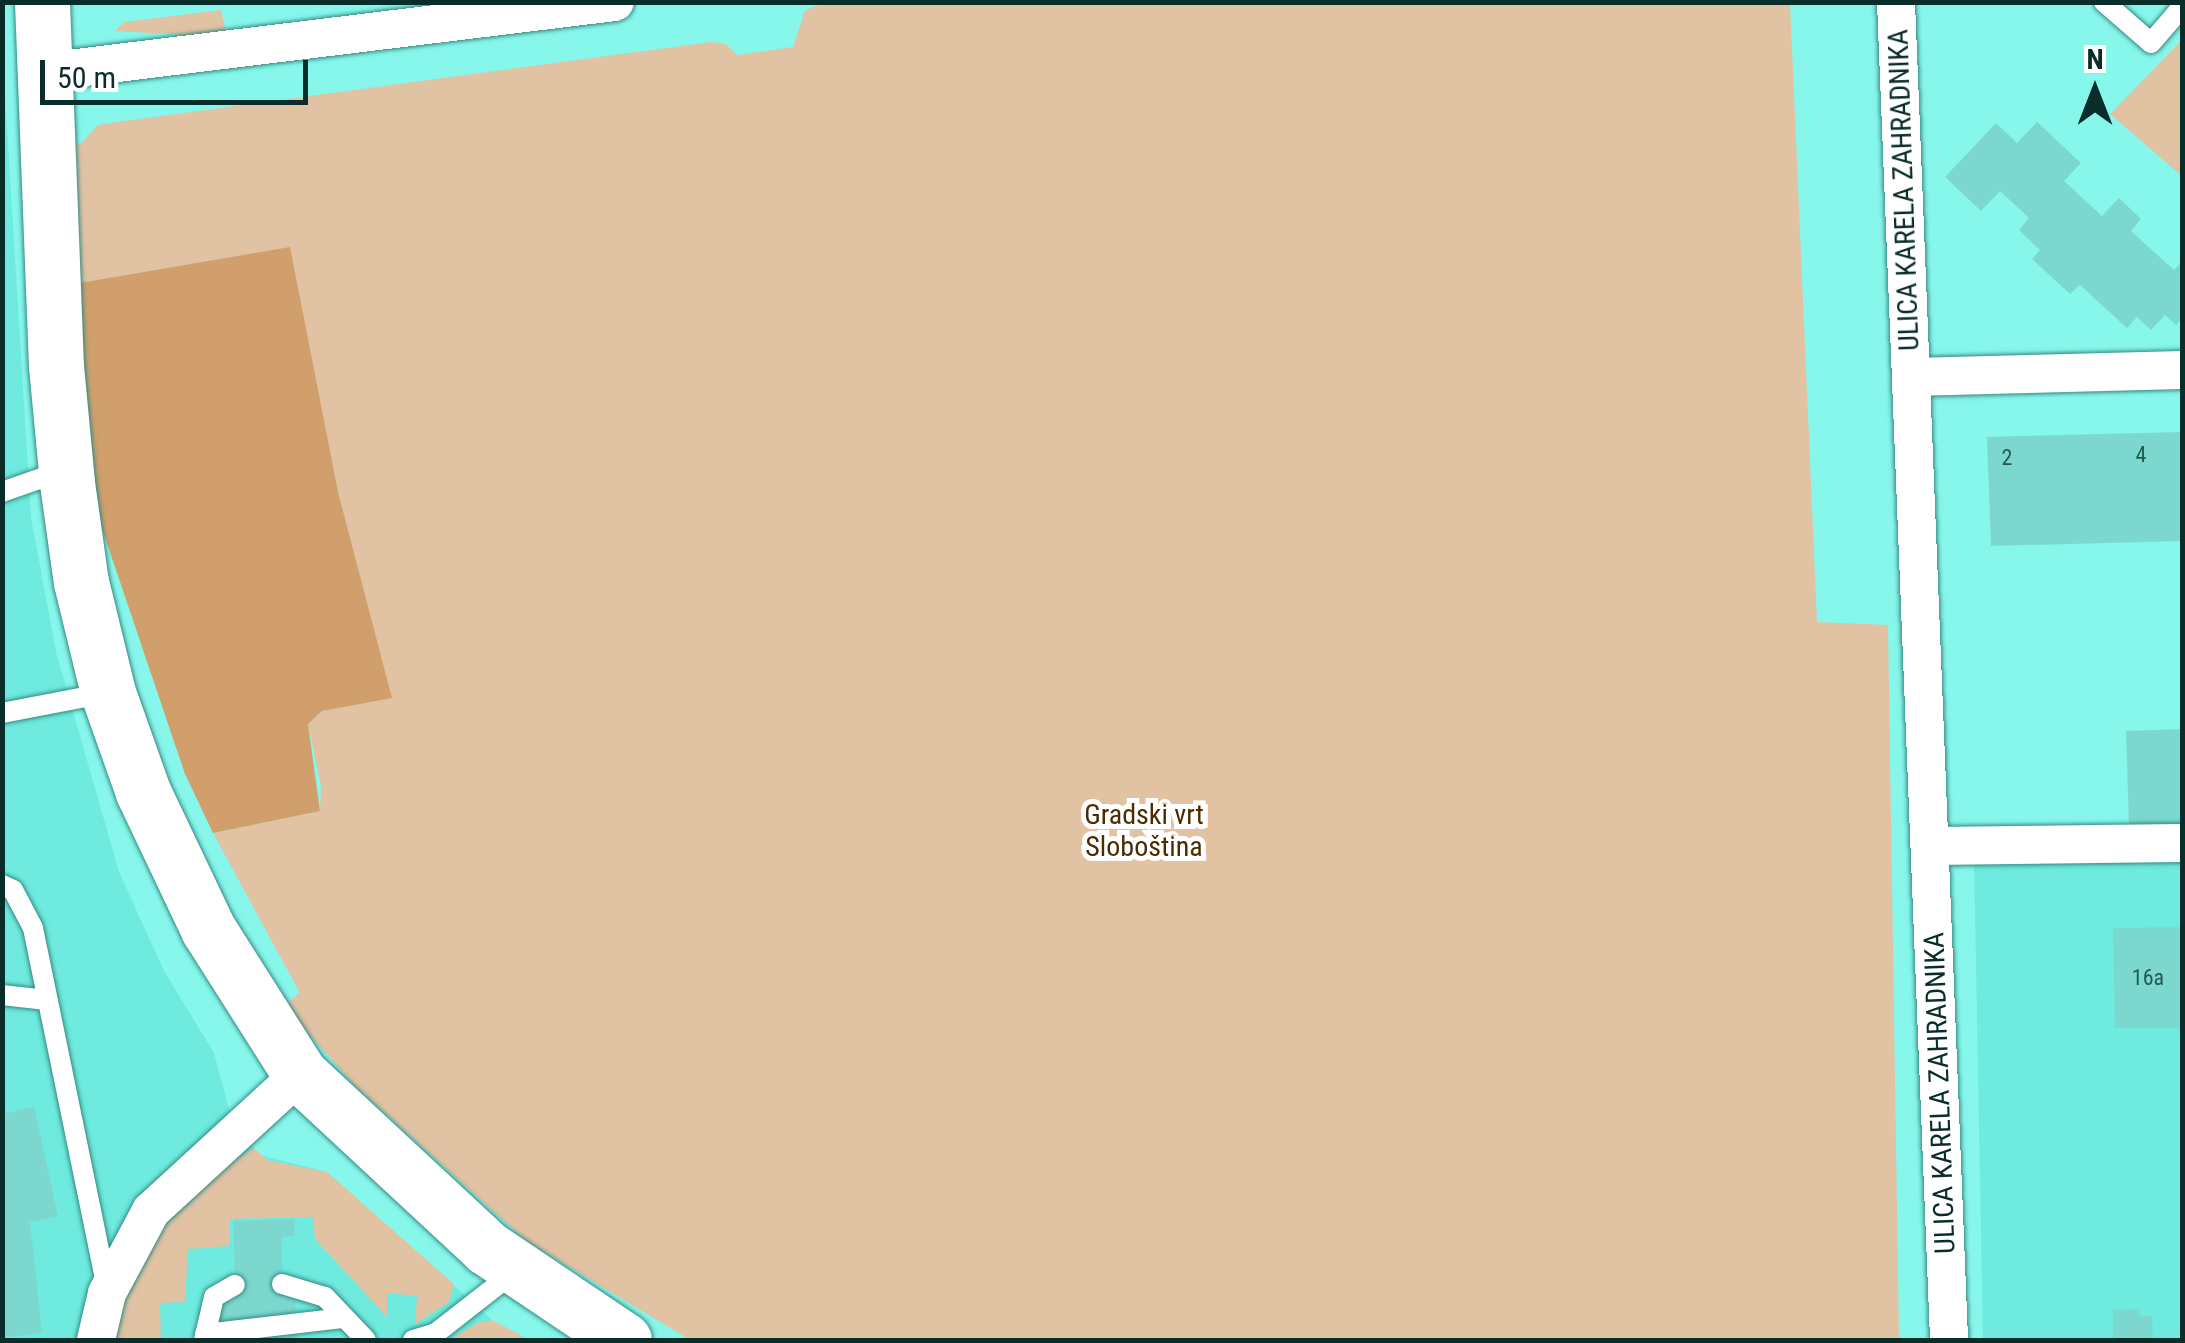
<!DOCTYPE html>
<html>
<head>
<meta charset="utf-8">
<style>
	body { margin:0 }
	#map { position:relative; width:2185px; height:1343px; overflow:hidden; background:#87f6eb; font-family:"Roboto Condensed",sans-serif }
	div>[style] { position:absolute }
	.built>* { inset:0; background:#6eeade }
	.green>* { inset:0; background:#e1c2a3 }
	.forest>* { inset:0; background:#d09f6b }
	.building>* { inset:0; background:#7cd8ce }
	.roads { filter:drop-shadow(0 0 2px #338a82) drop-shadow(0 0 2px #338a82) }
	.lane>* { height:20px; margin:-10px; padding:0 10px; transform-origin:10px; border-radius:10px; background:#fff }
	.street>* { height:38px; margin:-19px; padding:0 19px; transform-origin:19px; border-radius:19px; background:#fff }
	.secondary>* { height:55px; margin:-27.5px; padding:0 27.5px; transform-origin:27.5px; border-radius:27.5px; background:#fff }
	span { translate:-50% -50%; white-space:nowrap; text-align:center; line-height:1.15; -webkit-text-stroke:10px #fff; paint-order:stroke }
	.number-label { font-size:22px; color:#255853 }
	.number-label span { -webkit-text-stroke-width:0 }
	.street-label { font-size:28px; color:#082d2a }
	.park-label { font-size:28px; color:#4b2b00 }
	.frame { position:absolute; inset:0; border:5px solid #082d2a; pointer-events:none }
	.north { position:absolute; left:2045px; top:40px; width:100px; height:100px; -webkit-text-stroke:8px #fff; paint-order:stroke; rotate:0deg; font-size:28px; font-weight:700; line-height:40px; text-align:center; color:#082d2a }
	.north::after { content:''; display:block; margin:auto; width:35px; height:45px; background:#082d2a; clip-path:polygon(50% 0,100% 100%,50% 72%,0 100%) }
	.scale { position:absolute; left:40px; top:60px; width:268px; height:45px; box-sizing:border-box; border:5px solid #082d2a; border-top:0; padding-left:12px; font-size:30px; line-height:35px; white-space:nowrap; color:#082d2a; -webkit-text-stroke:8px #fff; paint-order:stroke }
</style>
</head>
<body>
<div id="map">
	<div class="built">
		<div style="clip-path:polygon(2px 47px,31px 517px,56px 652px,119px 872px,164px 971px,214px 1053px,230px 1113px,259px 1155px,327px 1172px,492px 1320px,449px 1340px,3px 1340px)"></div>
		<div style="clip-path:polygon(2182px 854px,2182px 1340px,1983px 1340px,1974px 856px)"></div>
	</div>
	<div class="green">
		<div style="clip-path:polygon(826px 3px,1790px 3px,1817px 622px,1888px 625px,1899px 1340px,690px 1340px,525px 1240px,356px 1087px,283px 1005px,300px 993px,213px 833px,320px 811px,321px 786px,308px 724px,322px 711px,391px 697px,338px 492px,162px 270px,74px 284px,67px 143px,81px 143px,98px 125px,124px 121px,711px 42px,726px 44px,737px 55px,793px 47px,805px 10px)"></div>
		<div style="clip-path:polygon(221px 10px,227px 37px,115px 31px,124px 22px)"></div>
		<div style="clip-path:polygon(2182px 40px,2182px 176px,2110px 114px)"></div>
		<div style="clip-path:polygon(254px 1148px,267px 1160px,327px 1172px,454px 1284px,449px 1302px,415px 1324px,417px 1296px,387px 1293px,387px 1317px,315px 1239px,313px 1217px,230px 1219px,230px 1246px,188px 1249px,185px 1302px,160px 1303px,161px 1340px,115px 1340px,129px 1281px,170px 1215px,205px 1180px)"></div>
		<div style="clip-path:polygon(492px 1320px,530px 1340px,449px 1340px,477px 1323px)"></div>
	</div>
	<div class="forest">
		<div style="clip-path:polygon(290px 247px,338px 492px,392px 698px,322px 711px,308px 724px,320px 811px,213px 833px,185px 774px,93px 502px,74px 284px)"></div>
	</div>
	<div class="building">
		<div style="clip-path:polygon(2037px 122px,2081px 163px,2064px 181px,2102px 216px,2119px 198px,2141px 219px,2131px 231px,2174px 270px,2182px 262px,2182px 319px,2176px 325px,2165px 315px,2151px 330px,2137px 317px,2127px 328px,2080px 285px,2070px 294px,2032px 259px,2040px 250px,2019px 230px,2029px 218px,2000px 191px,1981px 211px,1945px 177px,1996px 123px,2017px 143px)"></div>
		<div style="clip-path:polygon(2182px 432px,2182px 541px,1991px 546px,1987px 437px)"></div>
		<div style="clip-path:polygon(2182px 729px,2182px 824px,2129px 825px,2126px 731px)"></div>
		<div style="clip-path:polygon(2182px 927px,2182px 1028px,2115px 1028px,2113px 928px)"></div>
		<div style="clip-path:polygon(34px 1107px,58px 1216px,30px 1222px,42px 1333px,3px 1338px,2px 1114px)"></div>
		<div style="clip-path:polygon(294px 1219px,295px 1236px,281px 1237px,283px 1299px,295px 1299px,297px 1340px,219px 1340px,217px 1302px,236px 1301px,233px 1221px)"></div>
		<div style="clip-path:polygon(2139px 1309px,2140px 1316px,2152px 1316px,2153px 1340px,2113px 1340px,2113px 1310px)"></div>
	</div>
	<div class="roads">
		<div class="lane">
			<div style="left:2104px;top:2px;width:62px;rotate:41.1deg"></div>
			<div style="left:2151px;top:43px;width:48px;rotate:-49.3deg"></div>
			<div style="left:2px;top:492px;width:64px;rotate:-19.3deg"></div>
			<div style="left:2px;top:713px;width:106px;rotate:-10.9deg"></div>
			<div style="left:2px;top:885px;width:12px;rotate:24deg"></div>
			<div style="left:13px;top:890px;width:43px;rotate:62.2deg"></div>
			<div style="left:33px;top:928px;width:369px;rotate:78.4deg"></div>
			<div style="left:2px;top:995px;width:45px;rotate:6.3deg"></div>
			<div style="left:282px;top:1284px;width:45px;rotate:16.8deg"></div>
			<div style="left:325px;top:1297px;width:59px;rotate:46.4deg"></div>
			<div style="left:205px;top:1334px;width:140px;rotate:-6.6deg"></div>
			<div style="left:204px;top:1340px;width:44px;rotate:-76.9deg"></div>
			<div style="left:214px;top:1297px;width:24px;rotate:-30deg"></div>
			<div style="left:413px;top:1340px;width:24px;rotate:-17deg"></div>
			<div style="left:436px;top:1333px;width:99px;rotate:-38deg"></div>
		</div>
		<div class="street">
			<div style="left:1896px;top:2px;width:1339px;rotate:87.73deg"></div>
			<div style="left:44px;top:72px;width:575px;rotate:-6.99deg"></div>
			<div style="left:1912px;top:377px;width:270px;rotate:-1.5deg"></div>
			<div style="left:1931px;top:846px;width:251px;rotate:-0.7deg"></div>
			<div style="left:96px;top:1340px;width:48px;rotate:-76.8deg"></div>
			<div style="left:107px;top:1293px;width:93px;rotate:-61.8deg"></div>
			<div style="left:151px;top:1211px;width:202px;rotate:-42.6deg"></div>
		</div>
		<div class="secondary">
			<div style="left:42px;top:2px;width:364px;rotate:87.8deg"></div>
			<div style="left:56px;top:366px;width:118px;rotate:84.6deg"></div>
			<div style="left:67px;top:483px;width:100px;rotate:82deg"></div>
			<div style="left:81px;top:582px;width:114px;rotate:76.3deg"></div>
			<div style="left:108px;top:693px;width:105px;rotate:70.5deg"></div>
			<div style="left:143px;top:792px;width:152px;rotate:64.6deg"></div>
			<div style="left:208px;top:929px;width:172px;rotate:57.6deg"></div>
			<div style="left:300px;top:1074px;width:255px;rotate:42.9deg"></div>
			<div style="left:487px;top:1248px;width:165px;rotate:33.9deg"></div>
		</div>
	</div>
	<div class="number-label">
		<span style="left:2141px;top:455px">4</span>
		<span style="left:2007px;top:458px">2</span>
		<span style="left:2148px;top:978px">16a</span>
	</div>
	<div class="street-label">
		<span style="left:1904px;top:190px;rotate:-92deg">ULICA KARELA ZAHRADNIKA</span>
		<span style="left:1940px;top:1093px;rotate:-92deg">ULICA KARELA ZAHRADNIKA</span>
	</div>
	<div class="park-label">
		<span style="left:1144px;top:831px">Gradski vrt<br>Sloboština</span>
	</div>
	<div class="frame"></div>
	<div class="north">N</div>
	<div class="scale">50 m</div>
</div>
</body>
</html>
